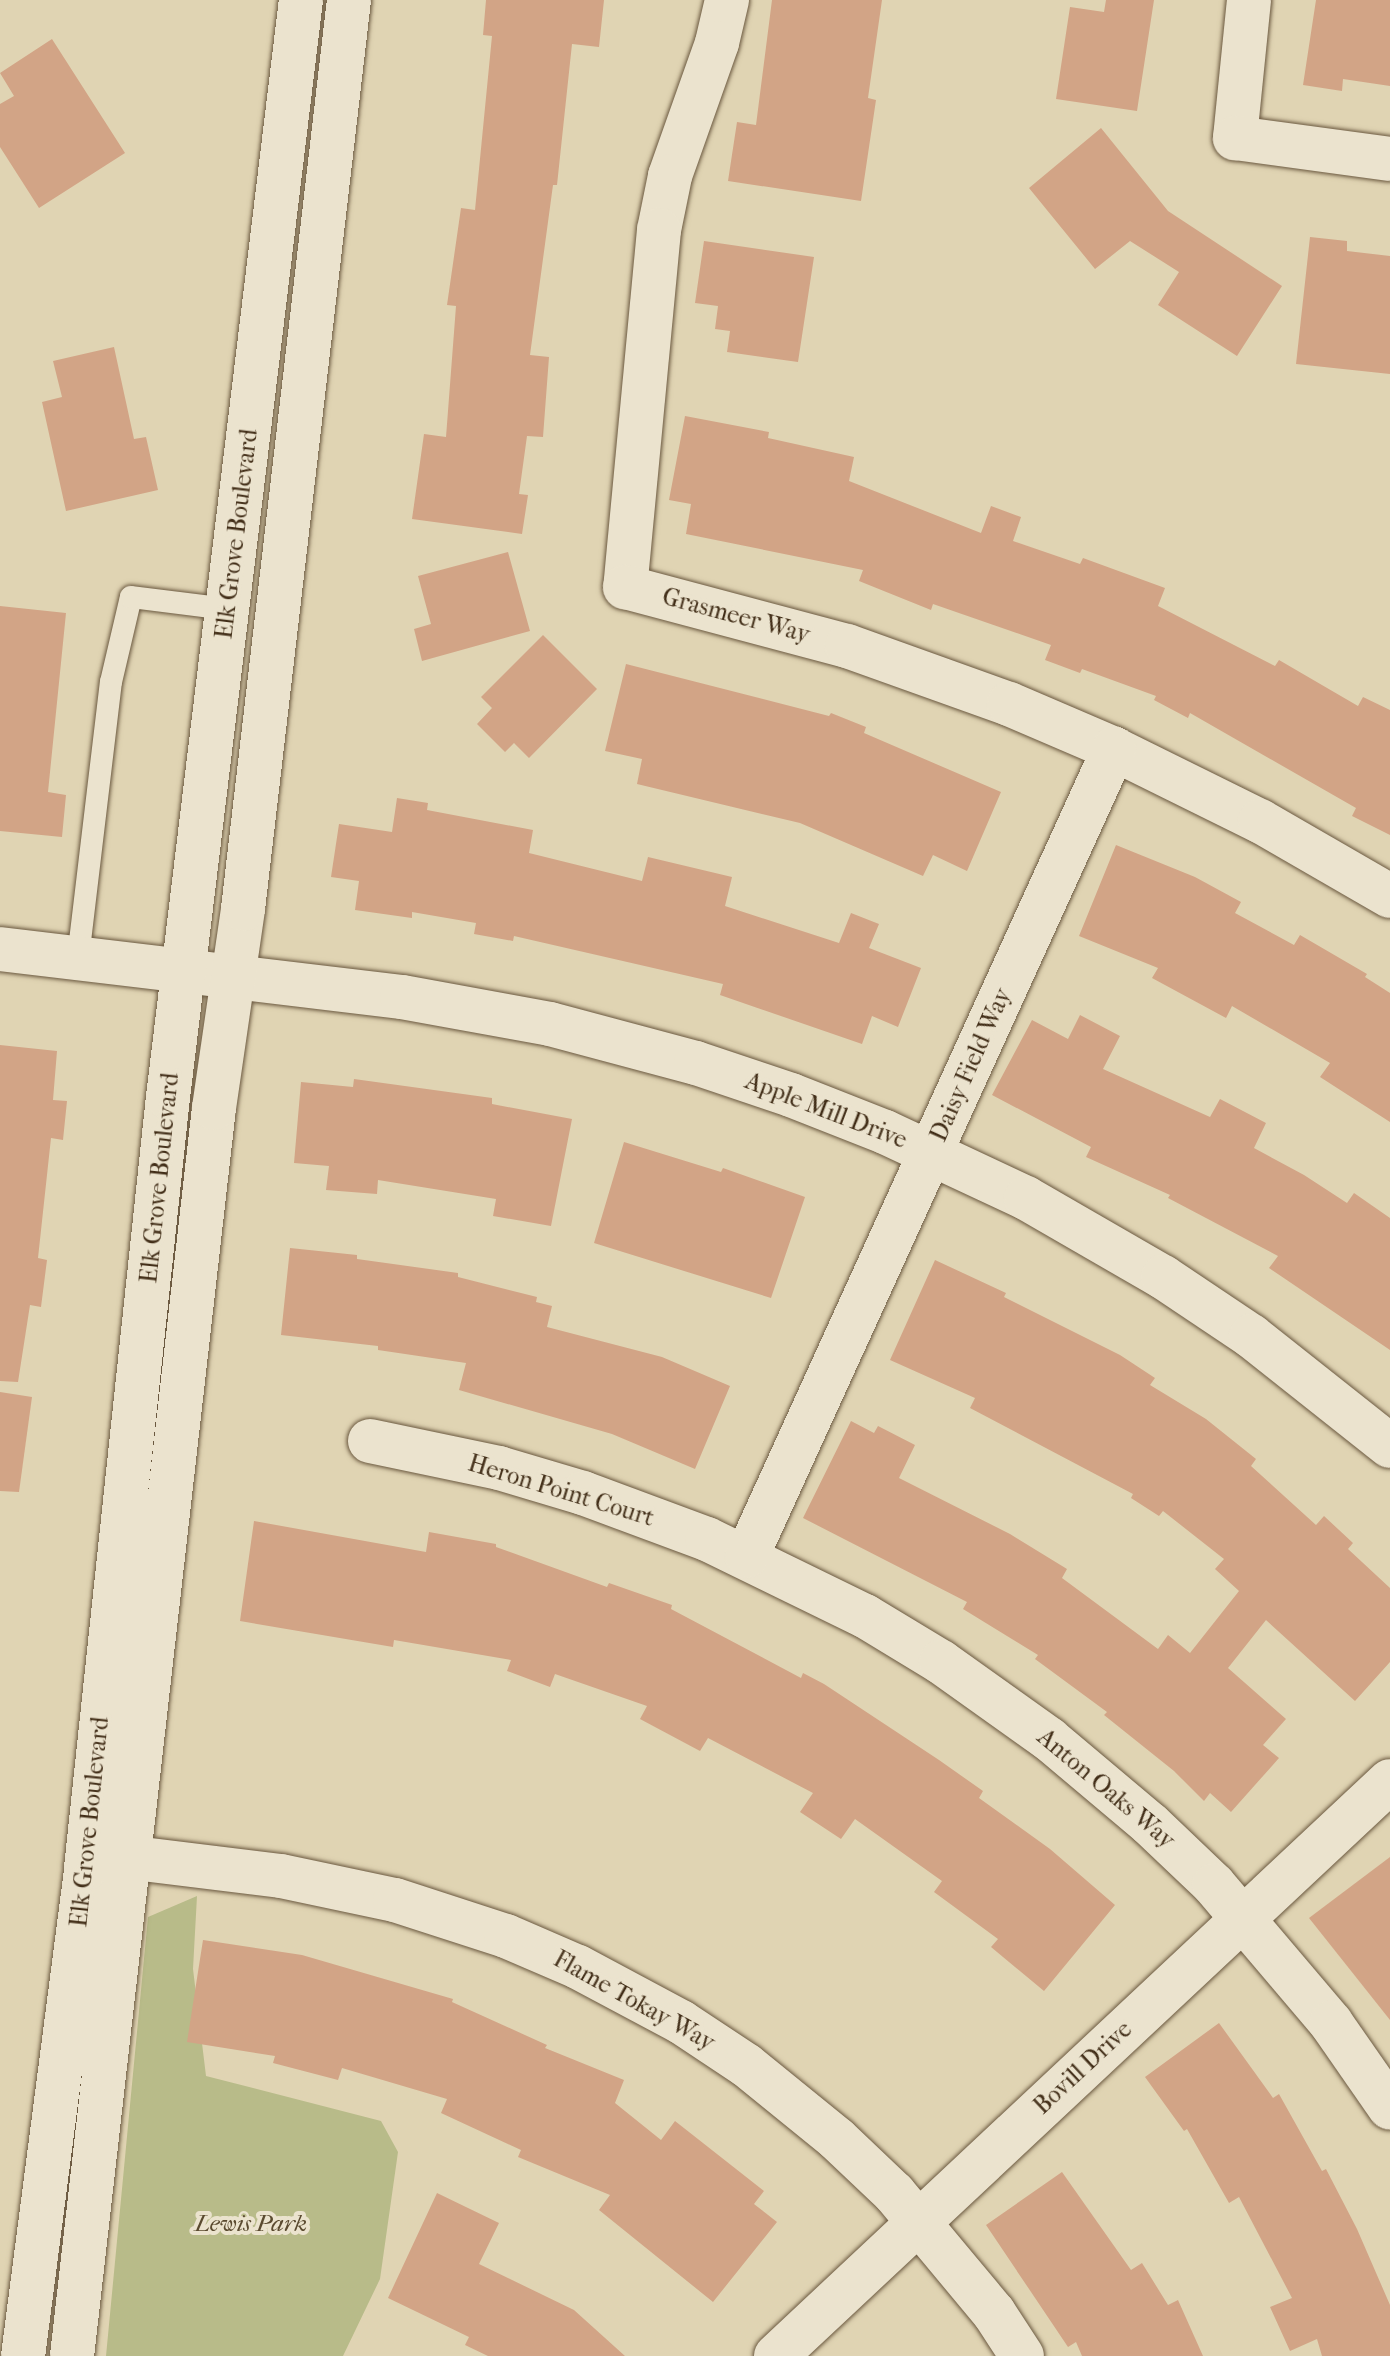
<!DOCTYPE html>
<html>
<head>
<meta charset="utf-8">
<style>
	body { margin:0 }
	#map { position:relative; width:1390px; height:2356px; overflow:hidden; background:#e0d4b3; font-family:"IM FELL French Canon",serif }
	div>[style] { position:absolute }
	.green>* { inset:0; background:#b8bb89 }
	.building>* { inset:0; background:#d2a486 }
	.roads { filter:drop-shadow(0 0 2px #6a583f) drop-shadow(0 0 2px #6a583f) }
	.service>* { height:22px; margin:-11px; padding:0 11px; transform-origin:11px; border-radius:11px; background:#ebe3ce }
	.minor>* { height:44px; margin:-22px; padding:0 22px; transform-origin:22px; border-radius:22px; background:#ebe3ce }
	.tertiary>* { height:44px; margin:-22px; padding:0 22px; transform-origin:22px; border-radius:22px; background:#ebe3ce }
	.secondary>* { height:44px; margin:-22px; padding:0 22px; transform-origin:22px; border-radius:22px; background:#ebe3ce }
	span { translate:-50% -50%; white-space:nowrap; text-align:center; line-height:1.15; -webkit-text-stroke:8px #ebe3ce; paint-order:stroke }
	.street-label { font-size:24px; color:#422e18 }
	.park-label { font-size:24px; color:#5a4a2f; font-style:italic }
</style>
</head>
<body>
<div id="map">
	<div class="green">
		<div style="clip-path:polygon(197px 1896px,193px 1969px,206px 2076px,381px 2121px,398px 2152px,380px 2279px,343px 2356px,106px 2356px,148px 1917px)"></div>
	</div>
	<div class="building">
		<div style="clip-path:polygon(486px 0,604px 0,599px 47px,572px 44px,557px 185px,553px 185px,530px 355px,549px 357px,543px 437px,527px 436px,519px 494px,528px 495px,522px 534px,412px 519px,424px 434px,446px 437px,456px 306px,447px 305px,461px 208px,475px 210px,492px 36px,483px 35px)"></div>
		<div style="clip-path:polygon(772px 0,882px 0,868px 98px,876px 100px,861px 201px,728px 181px,737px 122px,756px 125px)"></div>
		<div style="clip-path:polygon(1106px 0,1154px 0,1137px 111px,1056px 99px,1070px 7px,1104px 12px)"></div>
		<div style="clip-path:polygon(1316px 0,1390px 0,1390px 86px,1343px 79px,1342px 91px,1303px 85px)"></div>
		<div style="clip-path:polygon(52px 39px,125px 153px,39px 208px,0 147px,0 104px,14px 96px,0 73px)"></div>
		<div style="clip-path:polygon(1101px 128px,1168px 211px,1282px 286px,1237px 356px,1158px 305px,1179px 272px,1130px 241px,1095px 269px,1029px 188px)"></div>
		<div style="clip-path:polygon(1310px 237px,1347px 241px,1347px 251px,1390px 256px,1390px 374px,1296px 364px)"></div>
		<div style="clip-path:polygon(704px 241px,814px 257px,798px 362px,727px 352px,730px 331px,715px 329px,718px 306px,695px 303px)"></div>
		<div style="clip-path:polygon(114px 347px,134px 439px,146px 437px,158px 490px,66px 511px,42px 402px,62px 397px,53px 361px)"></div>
		<div style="clip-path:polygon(685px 416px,769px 432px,768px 438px,854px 457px,849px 481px,981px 533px,991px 506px,1021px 517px,1013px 541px,1080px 564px,1083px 558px,1165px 588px,1158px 606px,1275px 666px,1279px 660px,1358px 706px,1363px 697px,1390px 710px,1390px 835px,1352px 816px,1356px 808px,1190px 713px,1188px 718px,1154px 700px,1156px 696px,1082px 669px,1080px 673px,1045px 660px,1051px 645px,933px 604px,931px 610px,859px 581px,863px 570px,686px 534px,691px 504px,669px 500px)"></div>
		<div style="clip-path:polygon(508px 552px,530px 631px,422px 661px,414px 629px,431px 624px,418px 576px)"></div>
		<div style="clip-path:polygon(0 606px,66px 613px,48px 792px,66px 795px,62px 837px,0 831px)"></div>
		<div style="clip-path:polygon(543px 635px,597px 689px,529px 758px,514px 743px,505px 752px,477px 724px,492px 708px,481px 697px)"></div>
		<div style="clip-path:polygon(626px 664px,829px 716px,831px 713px,866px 727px,864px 733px,1001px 792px,967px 871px,933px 855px,923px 876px,800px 823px,637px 784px,642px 759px,605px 751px)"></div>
		<div style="clip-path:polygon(397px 798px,428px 803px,427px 810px,533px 830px,529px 853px,642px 881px,648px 857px,732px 877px,725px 906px,839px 943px,851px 913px,879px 924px,869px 948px,921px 968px,898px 1027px,872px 1016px,862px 1044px,720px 995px,723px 984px,514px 936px,513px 941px,474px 934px,476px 923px,412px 912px,412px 918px,355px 910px,359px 881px,331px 877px,339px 824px,392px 832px)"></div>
		<div style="clip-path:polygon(1116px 845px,1195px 877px,1241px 902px,1235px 913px,1294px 945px,1300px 935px,1367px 974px,1365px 977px,1390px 993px,1390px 1122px,1320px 1077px,1330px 1063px,1232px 1006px,1226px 1018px,1152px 978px,1158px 968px,1079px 936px)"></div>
		<div style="clip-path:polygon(1080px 1015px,1120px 1036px,1103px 1069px,1210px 1117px,1220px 1099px,1266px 1123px,1254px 1148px,1304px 1175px,1347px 1203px,1354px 1193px,1390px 1218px,1390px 1350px,1269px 1268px,1278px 1256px,1168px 1198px,1170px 1195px,1086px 1157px,1091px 1147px,992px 1095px,1032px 1020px,1068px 1039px)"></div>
		<div style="clip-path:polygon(0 1045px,57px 1051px,53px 1100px,67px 1101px,63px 1140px,51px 1138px,38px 1258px,47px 1260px,41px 1307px,30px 1305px,18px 1382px,0 1381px)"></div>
		<div style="clip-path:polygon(354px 1079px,492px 1098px,492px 1104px,572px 1119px,551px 1226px,493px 1216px,496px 1199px,378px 1180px,377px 1194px,326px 1190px,329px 1166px,294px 1163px,301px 1082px,353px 1087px)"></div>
		<div style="clip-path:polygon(624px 1142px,721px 1172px,723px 1168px,805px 1197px,771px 1298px,594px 1243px)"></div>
		<div style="clip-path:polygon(290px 1248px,357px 1255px,357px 1259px,458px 1273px,458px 1277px,537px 1297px,536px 1302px,552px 1306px,547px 1327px,662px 1357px,730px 1386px,695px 1469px,612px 1434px,459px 1390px,466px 1363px,378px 1350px,378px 1346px,281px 1335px)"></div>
		<div style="clip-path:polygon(935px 1260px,1006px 1293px,1004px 1297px,1120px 1355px,1155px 1378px,1150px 1385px,1206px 1419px,1256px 1459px,1251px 1466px,1316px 1525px,1324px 1516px,1353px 1543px,1348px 1549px,1390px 1588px,1390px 1662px,1355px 1701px,1266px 1620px,1228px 1668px,1286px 1719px,1263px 1745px,1279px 1758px,1231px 1812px,1210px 1793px,1204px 1801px,1174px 1771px,1104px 1715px,1107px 1712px,1035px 1659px,1038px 1655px,963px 1609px,967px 1602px,803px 1518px,851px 1421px,874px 1433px,878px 1426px,915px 1445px,899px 1478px,1010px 1534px,1067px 1569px,1062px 1578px,1158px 1649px,1168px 1635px,1190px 1653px,1239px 1591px,1215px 1569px,1224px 1559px,1163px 1511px,1159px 1516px,1131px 1498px,1133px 1494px,970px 1408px,975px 1398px,890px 1360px)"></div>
		<div style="clip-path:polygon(0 1392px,32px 1397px,19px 1492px,0 1491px)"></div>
		<div style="clip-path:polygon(254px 1521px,426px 1552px,429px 1532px,496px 1544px,496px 1547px,607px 1587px,609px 1583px,672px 1605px,671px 1609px,801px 1678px,803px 1673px,824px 1684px,939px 1760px,983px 1791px,979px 1798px,1050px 1849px,1115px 1905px,1044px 1991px,991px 1947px,998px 1939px,934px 1892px,942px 1881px,855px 1819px,841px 1839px,800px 1812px,813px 1793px,708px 1738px,700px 1751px,640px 1719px,647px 1706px,555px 1674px,550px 1687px,507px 1671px,511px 1660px,394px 1640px,393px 1647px,240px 1621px)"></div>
		<div style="clip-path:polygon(1390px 1857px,1390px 2020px,1309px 1918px)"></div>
		<div style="clip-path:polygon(203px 1940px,302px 1955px,453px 1999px,452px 2002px,547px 2045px,545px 2048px,624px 2080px,615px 2103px,661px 2140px,675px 2121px,764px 2191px,754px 2204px,777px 2222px,713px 2302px,599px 2210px,610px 2195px,518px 2157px,521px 2150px,441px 2113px,447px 2099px,342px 2068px,338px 2080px,273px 2063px,275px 2056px,187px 2042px)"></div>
		<div style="clip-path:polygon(1219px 2023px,1273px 2098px,1279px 2094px,1322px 2171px,1326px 2169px,1357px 2229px,1390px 2305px,1390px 2356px,1322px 2356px,1317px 2339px,1290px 2351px,1270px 2307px,1292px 2298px,1239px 2197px,1229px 2203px,1187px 2129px,1184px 2131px,1145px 2077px)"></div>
		<div style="clip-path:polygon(1062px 2172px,1131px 2270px,1142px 2263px,1168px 2305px,1178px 2300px,1203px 2356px,1082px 2356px,1076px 2342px,1068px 2347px,986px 2225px)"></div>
		<div style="clip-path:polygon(437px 2193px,499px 2223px,479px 2264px,574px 2310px,625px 2356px,488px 2356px,465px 2345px,469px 2337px,388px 2298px)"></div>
	</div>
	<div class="roads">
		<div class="service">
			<div style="left:78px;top:958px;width:278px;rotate:-83.2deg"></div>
			<div style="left:111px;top:682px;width:87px;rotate:-76.8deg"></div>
			<div style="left:131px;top:597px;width:98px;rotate:7.1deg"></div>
		</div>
		<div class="minor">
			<div style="left:727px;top:0;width:44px;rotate:103.1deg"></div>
			<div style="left:717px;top:43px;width:141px;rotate:109.5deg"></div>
			<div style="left:670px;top:176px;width:55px;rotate:101.5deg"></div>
			<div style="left:659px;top:230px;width:359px;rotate:95.4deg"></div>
			<div style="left:625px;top:587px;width:230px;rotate:14.9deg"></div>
			<div style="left:847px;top:646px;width:172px;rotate:19.7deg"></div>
			<div style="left:1009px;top:704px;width:114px;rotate:23.2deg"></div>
			<div style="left:1114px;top:749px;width:163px;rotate:26.3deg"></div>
			<div style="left:1260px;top:821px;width:150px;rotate:30deg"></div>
			<div style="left:1249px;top:0;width:139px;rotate:95.8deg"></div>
			<div style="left:1235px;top:138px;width:156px;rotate:7.7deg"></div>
			<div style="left:184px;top:971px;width:220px;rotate:6.8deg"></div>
			<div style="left:402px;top:997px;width:150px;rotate:10.3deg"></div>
			<div style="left:550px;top:1024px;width:151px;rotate:15deg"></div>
			<div style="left:696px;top:1063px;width:100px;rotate:18.6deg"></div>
			<div style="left:791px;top:1095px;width:101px;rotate:21.5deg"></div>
			<div style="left:885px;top:1132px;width:156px;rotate:25.1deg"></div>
			<div style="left:1026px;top:1198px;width:158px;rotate:30deg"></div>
			<div style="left:1163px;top:1277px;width:106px;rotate:33.8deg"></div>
			<div style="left:1251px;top:1336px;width:177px;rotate:38.4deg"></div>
			<div style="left:370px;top:1441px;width:132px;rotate:11.8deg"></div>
			<div style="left:499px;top:1468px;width:88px;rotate:16.6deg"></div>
			<div style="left:583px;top:1493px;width:132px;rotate:20.4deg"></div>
			<div style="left:707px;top:1539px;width:176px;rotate:26deg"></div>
			<div style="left:865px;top:1616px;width:89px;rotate:31.2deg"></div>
			<div style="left:941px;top:1662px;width:133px;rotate:35.5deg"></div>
			<div style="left:1049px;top:1739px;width:132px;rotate:40.1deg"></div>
			<div style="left:1150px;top:1824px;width:88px;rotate:43.6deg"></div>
			<div style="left:1214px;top:1885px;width:181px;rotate:49.7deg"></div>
			<div style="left:1331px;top:2023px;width:103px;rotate:55.2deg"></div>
			<div style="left:747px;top:1556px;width:887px;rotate:-65.55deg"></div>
			<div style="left:126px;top:1857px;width:156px;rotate:7deg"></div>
			<div style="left:281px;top:1876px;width:116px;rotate:11.9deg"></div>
			<div style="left:395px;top:1900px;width:117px;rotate:18deg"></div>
			<div style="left:506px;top:1936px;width:78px;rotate:23.3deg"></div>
			<div style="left:578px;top:1967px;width:117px;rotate:28.1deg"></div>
			<div style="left:681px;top:2022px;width:78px;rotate:33.5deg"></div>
			<div style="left:746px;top:2065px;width:117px;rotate:39.1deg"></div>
			<div style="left:837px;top:2139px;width:79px;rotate:43.5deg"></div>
			<div style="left:894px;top:2193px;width:156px;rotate:50.2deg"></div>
			<div style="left:994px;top:2313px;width:51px;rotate:56.9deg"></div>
			<div style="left:776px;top:2356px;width:841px;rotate:-43.12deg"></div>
		</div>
		<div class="tertiary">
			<div style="left:0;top:949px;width:185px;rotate:6.8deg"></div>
		</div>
		<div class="secondary">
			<div style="left:23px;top:2356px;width:492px;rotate:-82.6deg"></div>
			<div style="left:86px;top:1868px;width:775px;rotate:-83.93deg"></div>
			<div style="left:168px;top:1097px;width:1105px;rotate:-83.09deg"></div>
			<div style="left:72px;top:2356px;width:1256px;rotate:-83.51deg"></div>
			<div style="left:214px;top:1108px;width:201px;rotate:-81.7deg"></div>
			<div style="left:243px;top:909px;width:915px;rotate:-83.35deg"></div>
		</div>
	</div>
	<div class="street-label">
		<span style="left:237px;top:534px;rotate:-83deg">Elk Grove Boulevard</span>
		<span style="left:736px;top:616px;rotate:15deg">Grasmeer Way</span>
		<span style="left:971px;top:1065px;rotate:-66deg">Daisy Field Way</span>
		<span style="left:826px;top:1111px;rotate:21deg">Apple Mill Drive</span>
		<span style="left:160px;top:1178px;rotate:-84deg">Elk Grove Boulevard</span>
		<span style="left:561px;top:1491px;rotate:17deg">Heron Point Court</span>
		<span style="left:1106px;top:1789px;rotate:40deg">Anton Oaks Way</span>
		<span style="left:90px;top:1822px;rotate:-84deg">Elk Grove Boulevard</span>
		<span style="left:634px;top:2001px;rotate:29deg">Flame Tokay Way</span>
		<span style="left:1083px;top:2068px;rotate:-43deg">Bovill Drive</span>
	</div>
	<div class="park-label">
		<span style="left:251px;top:2224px">Lewis Park</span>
	</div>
</div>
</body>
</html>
